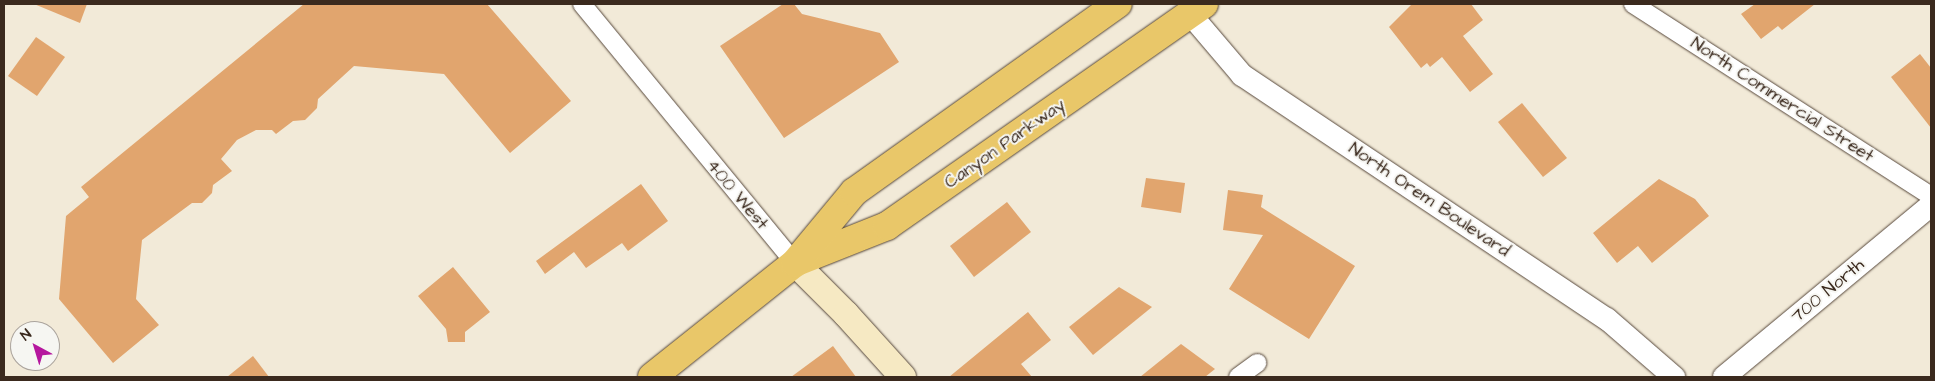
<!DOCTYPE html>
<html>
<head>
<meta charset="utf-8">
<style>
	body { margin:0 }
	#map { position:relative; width:1935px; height:381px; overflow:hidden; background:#f2ead8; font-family:"Architects Daughter",sans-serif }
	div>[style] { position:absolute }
	.building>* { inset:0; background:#e1a56e }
	.roads { filter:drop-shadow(0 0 1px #56473a) drop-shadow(0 0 1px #56473a) }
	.minor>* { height:18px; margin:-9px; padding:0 9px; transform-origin:9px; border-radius:9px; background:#fff }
	.tertiary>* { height:22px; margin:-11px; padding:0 11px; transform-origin:11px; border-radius:11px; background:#fff }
	.secondary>* { height:26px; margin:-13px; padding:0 13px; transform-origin:13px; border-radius:13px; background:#f6e9c3 }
	.trunk>* { height:28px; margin:-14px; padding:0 14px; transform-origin:14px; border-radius:14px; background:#e9c769 }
	span { translate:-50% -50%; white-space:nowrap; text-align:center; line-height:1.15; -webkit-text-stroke:4px #f6f6f2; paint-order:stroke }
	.street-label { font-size:18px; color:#3b2a1e }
	.frame { position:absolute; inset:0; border:5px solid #3b2a1e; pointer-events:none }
	.north { position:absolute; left:10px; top:321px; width:50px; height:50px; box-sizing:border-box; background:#f6f6f2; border:1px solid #aba49d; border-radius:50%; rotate:321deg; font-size:14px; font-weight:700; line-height:20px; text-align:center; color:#3b2a1e }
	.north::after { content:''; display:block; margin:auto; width:18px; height:22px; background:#b5179e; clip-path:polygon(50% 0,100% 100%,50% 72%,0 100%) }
</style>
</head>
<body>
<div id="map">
	<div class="building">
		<div style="clip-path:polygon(34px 4px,87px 4px,80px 23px)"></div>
		<div style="clip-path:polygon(304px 4px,487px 4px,571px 101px,510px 153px,444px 74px,354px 66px,318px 99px,317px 108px,305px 120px,293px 121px,276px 134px,272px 130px,256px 130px,237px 140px,221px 159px,232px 171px,213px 185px,212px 193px,202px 203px,192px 203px,142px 240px,136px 299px,159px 325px,113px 363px,59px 299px,66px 216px,89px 197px,81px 187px)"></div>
		<div style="clip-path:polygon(783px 4px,794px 4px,802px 14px,880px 33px,899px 62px,784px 138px,720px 46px)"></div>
		<div style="clip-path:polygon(1412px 4px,1471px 4px,1483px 20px,1463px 36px,1493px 74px,1470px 92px,1442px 57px,1430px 67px,1427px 63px,1421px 68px,1389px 27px)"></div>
		<div style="clip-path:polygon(1755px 4px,1815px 4px,1782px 30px,1778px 26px,1761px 39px,1741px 14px)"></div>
		<div style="clip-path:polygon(36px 37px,65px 57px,37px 96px,8px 76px)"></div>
		<div style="clip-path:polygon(1920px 54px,1931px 68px,1931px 128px,1891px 77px)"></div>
		<div style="clip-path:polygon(1522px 103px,1567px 158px,1543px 177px,1498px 122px)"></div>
		<div style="clip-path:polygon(1146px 178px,1185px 183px,1181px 213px,1141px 207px)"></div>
		<div style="clip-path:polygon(1659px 179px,1695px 199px,1709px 216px,1652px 263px,1638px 246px,1617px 263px,1593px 233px)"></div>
		<div style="clip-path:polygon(641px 184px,668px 221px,628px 251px,622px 243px,586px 268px,574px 252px,545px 274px,536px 261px)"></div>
		<div style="clip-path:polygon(1228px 190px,1263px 195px,1261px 207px,1355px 266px,1309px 339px,1229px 289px,1263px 235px,1223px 230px)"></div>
		<div style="clip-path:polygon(1007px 202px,1031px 232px,974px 277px,950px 246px)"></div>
		<div style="clip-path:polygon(453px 267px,490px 312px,465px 332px,465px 342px,448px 342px,446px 329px,418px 296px)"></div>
		<div style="clip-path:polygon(1119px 287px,1152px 307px,1093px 355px,1069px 327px)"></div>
		<div style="clip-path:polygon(1028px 312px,1051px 340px,1021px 364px,1032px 377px,949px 377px)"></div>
		<div style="clip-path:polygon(1181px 344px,1215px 369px,1205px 377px,1140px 377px)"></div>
		<div style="clip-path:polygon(833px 346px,856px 377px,791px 377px)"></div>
		<div style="clip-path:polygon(253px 356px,269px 377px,227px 377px)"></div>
	</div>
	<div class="roads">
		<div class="minor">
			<div style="left:582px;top:4px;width:335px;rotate:50.6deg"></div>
			<div style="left:1633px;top:4px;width:354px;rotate:32.8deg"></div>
			<div style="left:1238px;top:377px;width:24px;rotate:-36deg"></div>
		</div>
		<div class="tertiary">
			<div style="left:1191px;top:15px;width:79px;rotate:49.6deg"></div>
			<div style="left:1242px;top:75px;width:439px;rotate:33.8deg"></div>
			<div style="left:1607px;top:319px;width:89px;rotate:40.9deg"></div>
			<div style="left:1724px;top:377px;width:269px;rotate:-39.7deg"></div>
		</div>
		<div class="secondary">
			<div style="left:795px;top:263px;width:72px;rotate:45deg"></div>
			<div style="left:846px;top:314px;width:85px;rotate:47.9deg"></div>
		</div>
		<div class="trunk">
			<div style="left:799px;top:261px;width:95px;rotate:-21.7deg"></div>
			<div style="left:887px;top:226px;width:387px;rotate:-35deg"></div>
			<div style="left:652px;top:377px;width:183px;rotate:-38.6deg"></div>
			<div style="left:795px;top:263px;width:92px;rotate:-50.3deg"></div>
			<div style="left:854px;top:192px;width:324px;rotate:-35.5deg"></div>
		</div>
	</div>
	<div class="street-label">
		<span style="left:1782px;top:100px;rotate:33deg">North Commercial Street</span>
		<span style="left:1005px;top:144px;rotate:-35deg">Canyon Parkway</span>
		<span style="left:737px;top:195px;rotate:50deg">400 West</span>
		<span style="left:1429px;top:200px;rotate:34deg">North Orem Boulevard</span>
		<span style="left:1828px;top:291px;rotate:-40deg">700 North</span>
	</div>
	<div class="frame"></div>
	<div class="north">N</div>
</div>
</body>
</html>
